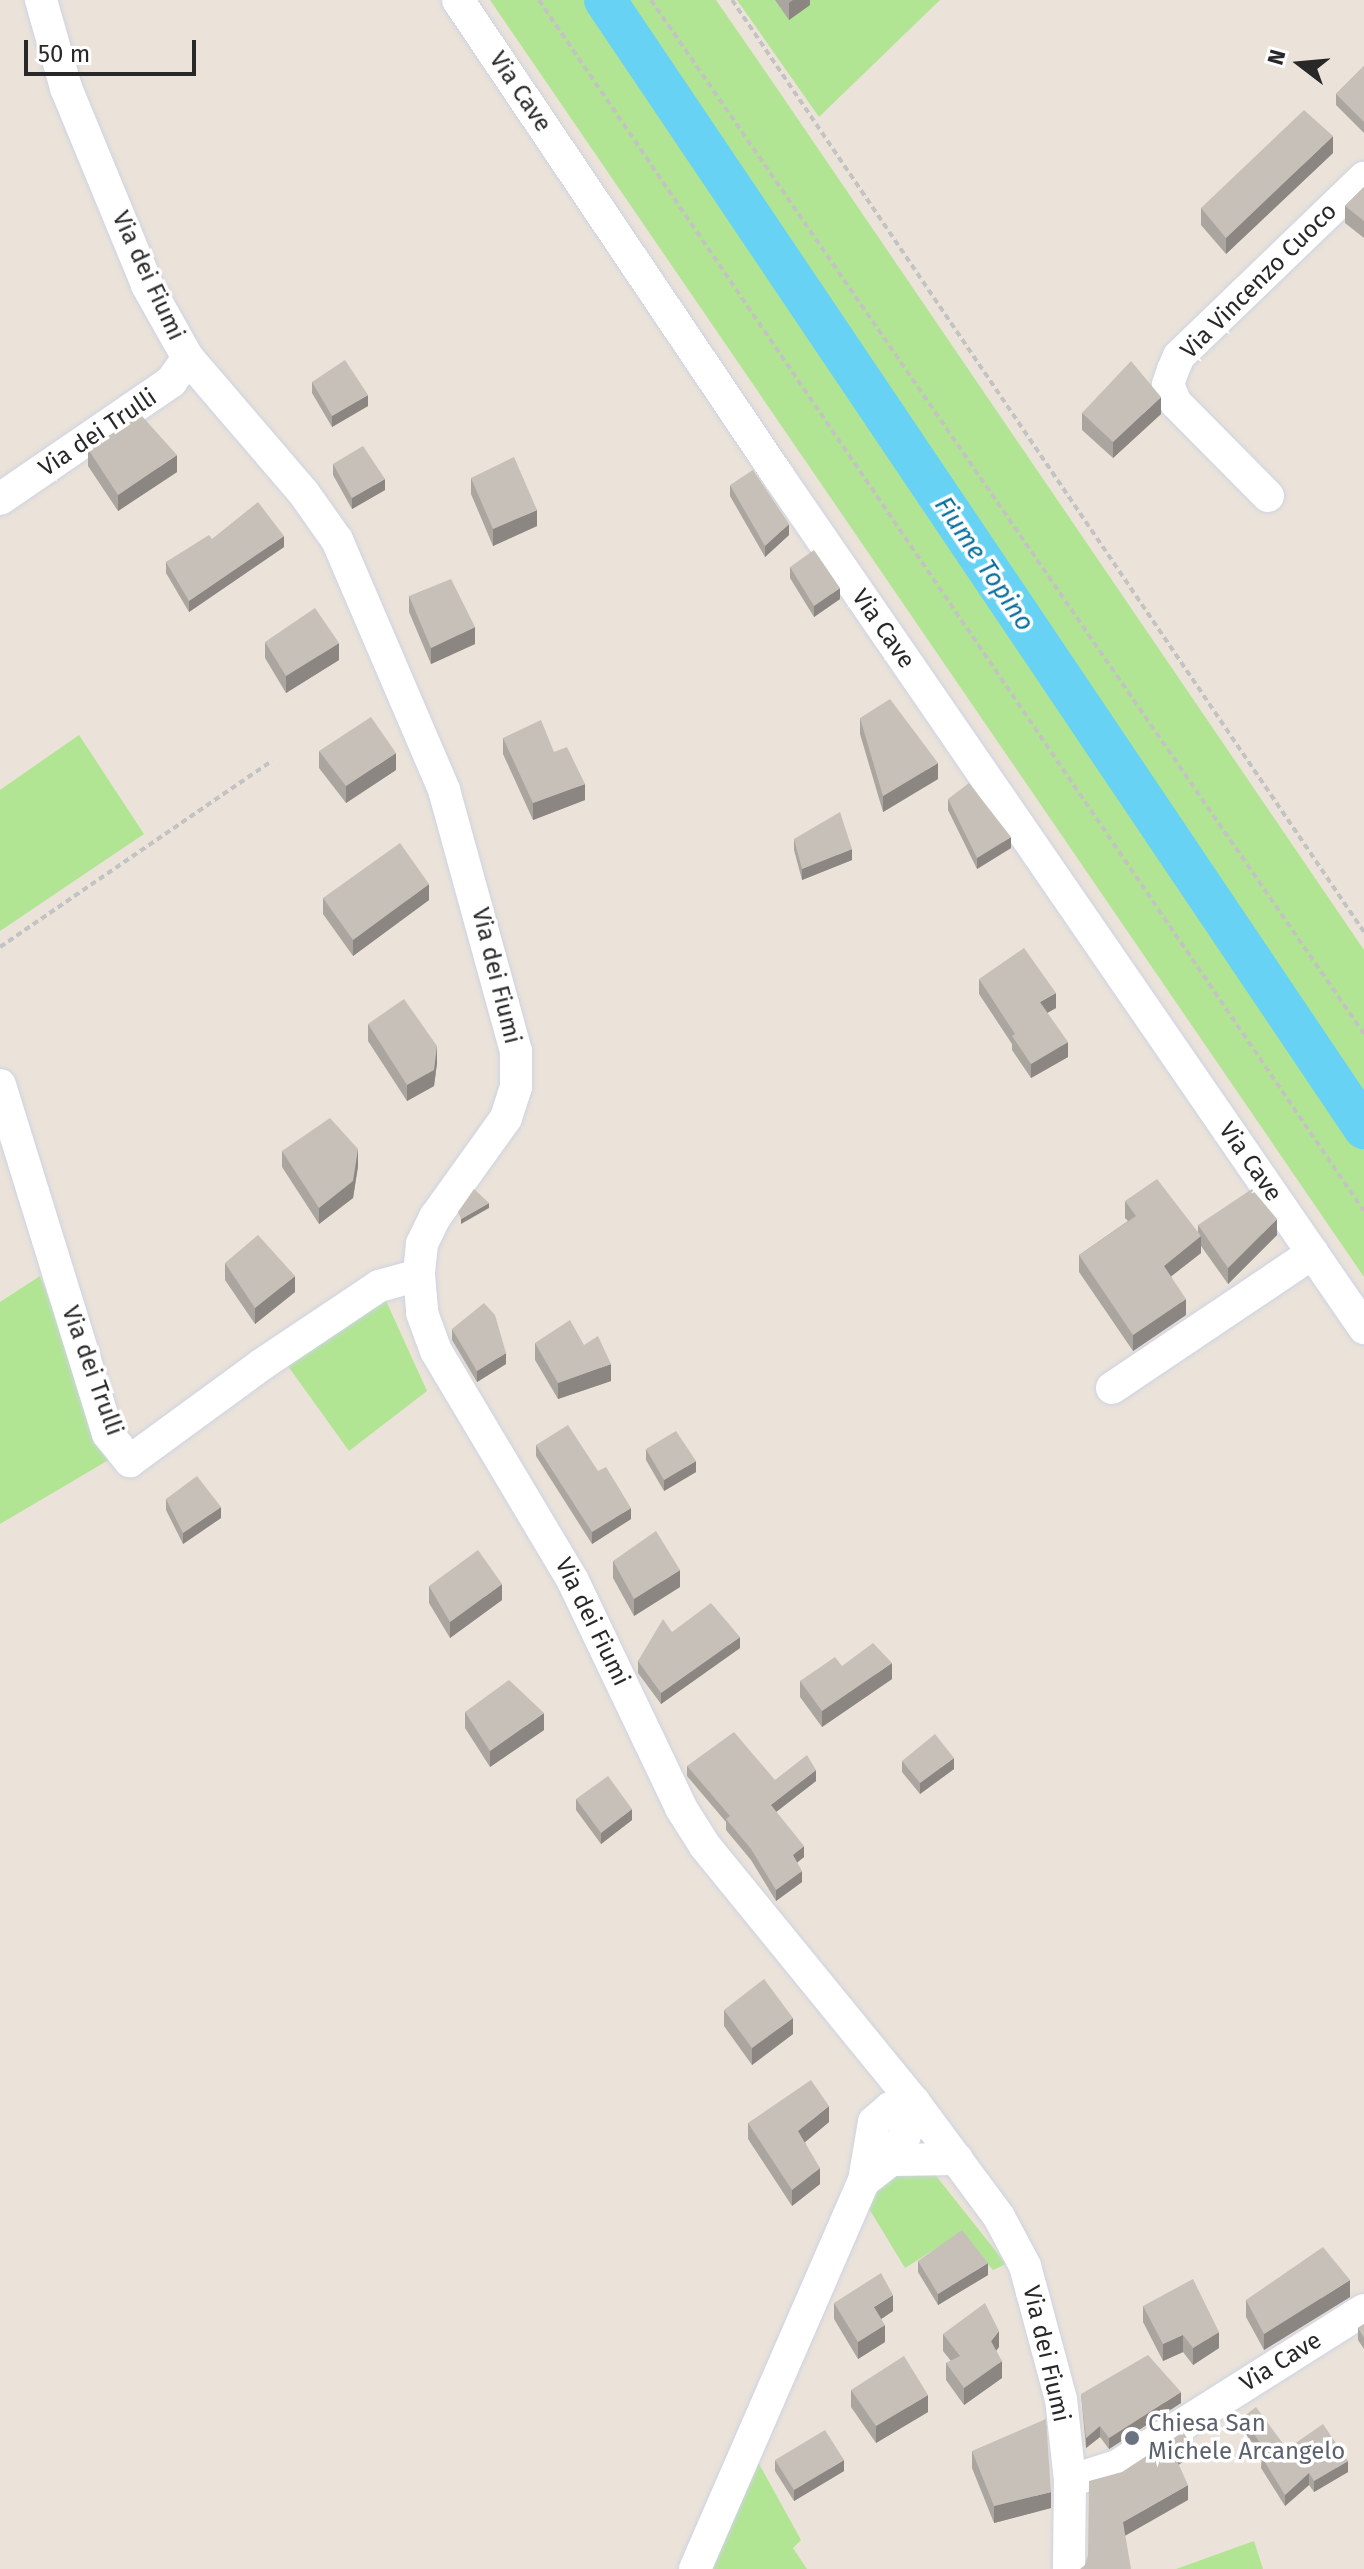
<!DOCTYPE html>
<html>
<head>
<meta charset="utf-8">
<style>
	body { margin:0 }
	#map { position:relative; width:1364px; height:2569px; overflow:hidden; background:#ebe3d9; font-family:"Fira Sans",sans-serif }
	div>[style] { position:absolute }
	.green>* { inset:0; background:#b1e593 }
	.river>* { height:42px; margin:-21px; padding:0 21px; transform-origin:21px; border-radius:21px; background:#67d2f3 }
	.path>* { height:4px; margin-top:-2px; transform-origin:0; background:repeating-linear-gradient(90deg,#c3c3c3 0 6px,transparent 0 10px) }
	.roads { filter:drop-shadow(0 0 2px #ced3e2) drop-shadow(0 0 2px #ced3e2) }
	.minor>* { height:32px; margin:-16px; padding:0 16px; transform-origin:16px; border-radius:16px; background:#fff }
	.wall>* { inset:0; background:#aaa59f }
	.shaded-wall>* { inset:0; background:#8b8682 }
	.building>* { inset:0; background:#c6c0b9 }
	.dots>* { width:22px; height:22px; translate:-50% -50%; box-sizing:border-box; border:4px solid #fff; border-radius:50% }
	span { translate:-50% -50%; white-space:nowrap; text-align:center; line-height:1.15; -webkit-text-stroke:7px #fff; paint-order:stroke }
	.street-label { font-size:24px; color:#282828 }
	.worship-label { font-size:24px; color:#5b616d }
	.left { translate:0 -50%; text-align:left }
	.water-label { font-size:26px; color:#086e9c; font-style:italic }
	.north { position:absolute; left:1260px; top:24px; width:80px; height:80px; -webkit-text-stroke:6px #fff; paint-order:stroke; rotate:286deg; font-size:22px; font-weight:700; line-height:32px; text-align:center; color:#282828 }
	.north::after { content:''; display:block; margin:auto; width:28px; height:36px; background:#282828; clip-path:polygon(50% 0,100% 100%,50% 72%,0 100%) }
	.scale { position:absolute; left:24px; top:40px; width:172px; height:36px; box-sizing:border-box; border:4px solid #282828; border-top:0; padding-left:10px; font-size:24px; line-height:28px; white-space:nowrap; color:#282828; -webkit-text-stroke:6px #fff; paint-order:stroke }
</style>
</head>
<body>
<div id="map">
	<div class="green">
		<div style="clip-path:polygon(490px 0,716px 0,776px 87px,1364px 950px,1364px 1277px)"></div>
		<div style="clip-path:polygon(737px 0,940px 0,819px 117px)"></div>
		<div style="clip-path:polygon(79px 735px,144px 834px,0 931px,0 790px)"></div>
		<div style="clip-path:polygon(40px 1276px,112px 1458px,0 1524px,0 1302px)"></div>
		<div style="clip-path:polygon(382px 1292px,427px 1391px,349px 1451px,285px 1362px)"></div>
		<div style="clip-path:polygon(901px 2169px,933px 2172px,1006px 2264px,993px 2270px,962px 2232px,905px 2268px,865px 2202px)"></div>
		<div style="clip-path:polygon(753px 2453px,801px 2540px,793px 2548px,807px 2569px,696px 2569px)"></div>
		<div style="clip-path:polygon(1254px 2541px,1263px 2569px,1176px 2569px)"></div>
	</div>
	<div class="river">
		<div style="left:605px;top:0;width:1360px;rotate:56.06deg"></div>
	</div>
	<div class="path">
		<div style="left:539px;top:0;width:1465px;rotate:55.74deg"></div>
		<div style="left:651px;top:0;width:1256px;rotate:55.41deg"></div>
		<div style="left:732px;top:0;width:1126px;rotate:55.86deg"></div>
		<div style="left:0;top:947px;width:330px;rotate:-34.4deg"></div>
	</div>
	<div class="roads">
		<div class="minor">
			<div style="left:41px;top:0;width:91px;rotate:74.1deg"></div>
			<div style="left:66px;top:88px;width:213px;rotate:67.6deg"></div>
			<div style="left:147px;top:285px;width:84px;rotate:60.7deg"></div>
			<div style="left:188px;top:358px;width:177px;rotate:49.4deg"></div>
			<div style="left:303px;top:492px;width:59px;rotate:54.7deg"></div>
			<div style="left:337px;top:540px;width:272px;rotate:66.8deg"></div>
			<div style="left:444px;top:790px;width:271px;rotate:74.6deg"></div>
			<div style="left:516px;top:1051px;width:36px;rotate:90deg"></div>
			<div style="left:516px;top:1087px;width:33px;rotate:108deg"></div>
			<div style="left:506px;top:1118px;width:122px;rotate:125.6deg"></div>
			<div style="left:435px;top:1217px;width:30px;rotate:116deg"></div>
			<div style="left:422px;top:1244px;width:31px;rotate:96deg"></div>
			<div style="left:419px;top:1275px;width:38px;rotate:85deg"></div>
			<div style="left:422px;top:1313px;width:40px;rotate:69.8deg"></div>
			<div style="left:436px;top:1351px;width:265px;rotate:59.2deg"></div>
			<div style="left:572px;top:1579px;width:254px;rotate:64.5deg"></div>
			<div style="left:681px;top:1808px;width:45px;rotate:57.7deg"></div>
			<div style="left:705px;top:1846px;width:330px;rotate:50.8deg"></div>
			<div style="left:914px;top:2102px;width:143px;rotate:53.5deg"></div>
			<div style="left:999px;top:2217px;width:55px;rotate:62deg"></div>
			<div style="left:1025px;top:2266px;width:138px;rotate:74.9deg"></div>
			<div style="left:1061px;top:2399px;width:82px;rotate:83.7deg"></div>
			<div style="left:1070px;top:2481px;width:88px;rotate:90.7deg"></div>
			<div style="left:458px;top:0;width:575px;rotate:56.06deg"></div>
			<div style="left:779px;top:477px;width:1033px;rotate:55.49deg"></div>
			<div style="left:1268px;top:496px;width:131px;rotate:-134.7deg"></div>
			<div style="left:1176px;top:403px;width:20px;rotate:-114deg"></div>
			<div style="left:1168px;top:385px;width:16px;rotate:-72deg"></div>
			<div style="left:1173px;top:370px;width:15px;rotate:-67deg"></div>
			<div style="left:1179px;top:356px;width:257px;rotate:-43.9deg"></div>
			<div style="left:0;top:499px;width:207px;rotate:-34.4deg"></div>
			<div style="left:171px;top:382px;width:29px;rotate:-55deg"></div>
			<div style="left:0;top:1085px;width:365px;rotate:72.8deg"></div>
			<div style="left:108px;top:1434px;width:35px;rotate:51deg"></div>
			<div style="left:130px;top:1461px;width:162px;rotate:-36.2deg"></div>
			<div style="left:261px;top:1365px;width:142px;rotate:-33.8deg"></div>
			<div style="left:379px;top:1286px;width:41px;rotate:-15.4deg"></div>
			<div style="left:1112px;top:1388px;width:242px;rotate:-33.9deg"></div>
			<div style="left:891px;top:2160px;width:66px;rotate:-0.9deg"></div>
			<div style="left:1070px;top:2481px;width:49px;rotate:-17.7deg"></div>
			<div style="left:1117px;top:2466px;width:292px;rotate:-32.3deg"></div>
			<div style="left:695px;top:2569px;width:423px;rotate:-66.5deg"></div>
			<div style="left:864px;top:2181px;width:60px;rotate:-80.4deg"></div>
			<div style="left:874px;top:2122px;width:21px;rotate:-41deg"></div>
			<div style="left:890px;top:2108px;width:25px;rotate:-14deg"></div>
			<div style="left:914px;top:2102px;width:34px;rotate:105deg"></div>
			<div style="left:905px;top:2135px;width:29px;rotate:119deg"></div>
			<div style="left:891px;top:2160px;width:34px;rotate:142deg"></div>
		</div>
	</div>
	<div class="wall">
		<div style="clip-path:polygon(775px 0,810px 0,810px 5px,789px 20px)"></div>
		<div style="clip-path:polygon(1364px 66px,1364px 133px,1336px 105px,1336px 94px)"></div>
		<div style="clip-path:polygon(1333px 153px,1226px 254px,1201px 225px,1201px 208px)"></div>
		<div style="clip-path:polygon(1364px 187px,1364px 238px,1345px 223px,1345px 206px)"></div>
		<div style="clip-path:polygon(312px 382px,368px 406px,332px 427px,312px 393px)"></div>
		<div style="clip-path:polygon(1082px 413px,1161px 414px,1113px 458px,1082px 430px)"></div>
		<div style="clip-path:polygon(88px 449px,177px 472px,118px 511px,88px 466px)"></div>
		<div style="clip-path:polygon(333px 464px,385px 490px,352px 509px,333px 475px)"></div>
		<div style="clip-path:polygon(471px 478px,537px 526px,493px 546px,471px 494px)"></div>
		<div style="clip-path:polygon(730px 485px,789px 535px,765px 557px,730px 496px)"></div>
		<div style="clip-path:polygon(212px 539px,284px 547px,189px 612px,166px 573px,166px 562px)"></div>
		<div style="clip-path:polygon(790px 567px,840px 599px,814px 617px,790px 578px)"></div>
		<div style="clip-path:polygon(409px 596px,475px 644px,431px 664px,409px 612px)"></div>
		<div style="clip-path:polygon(265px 642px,339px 660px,286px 693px,265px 658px)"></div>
		<div style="clip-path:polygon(860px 718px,938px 779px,883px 812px,860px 734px)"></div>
		<div style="clip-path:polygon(503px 738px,554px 752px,585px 800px,533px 820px,503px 754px)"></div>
		<div style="clip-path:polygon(319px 751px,396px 770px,346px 803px,319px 768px)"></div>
		<div style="clip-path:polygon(948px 799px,1011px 848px,977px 869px,948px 810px)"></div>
		<div style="clip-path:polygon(794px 839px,852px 860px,802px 880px,794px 850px)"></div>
		<div style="clip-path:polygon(323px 898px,429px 900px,353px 956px,323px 914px)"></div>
		<div style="clip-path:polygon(979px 979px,1056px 1008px,1047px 1013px,1068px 1057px,1031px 1078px,1012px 1050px,1012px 1044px,979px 994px)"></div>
		<div style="clip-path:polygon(368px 1024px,437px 1063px,434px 1086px,407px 1101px,368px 1041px)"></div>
		<div style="clip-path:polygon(282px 1151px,358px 1166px,353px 1198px,319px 1224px,282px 1167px)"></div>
		<div style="clip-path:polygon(1125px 1201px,1198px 1232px,1198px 1225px,1277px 1235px,1228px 1284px,1201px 1246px,1201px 1253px,1171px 1276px,1186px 1315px,1133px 1351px,1079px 1272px,1079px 1255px,1128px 1221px,1125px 1218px)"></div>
		<div style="clip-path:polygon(225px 1263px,295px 1292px,255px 1324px,225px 1280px)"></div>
		<div style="clip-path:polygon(452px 1329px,506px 1364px,477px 1382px,452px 1340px)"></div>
		<div style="clip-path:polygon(535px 1343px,584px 1345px,611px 1381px,558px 1399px,535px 1360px)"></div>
		<div style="clip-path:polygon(536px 1445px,631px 1519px,592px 1544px,536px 1456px)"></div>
		<div style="clip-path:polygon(646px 1449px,696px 1472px,664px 1491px,646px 1460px)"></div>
		<div style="clip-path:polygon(166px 1499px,221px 1518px,183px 1544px,166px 1510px)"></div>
		<div style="clip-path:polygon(613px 1561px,680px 1587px,634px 1616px,613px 1578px)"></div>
		<div style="clip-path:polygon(429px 1586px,502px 1600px,450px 1638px,429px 1603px)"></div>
		<div style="clip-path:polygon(672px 1632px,740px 1648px,661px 1704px,638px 1673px,638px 1661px)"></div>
		<div style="clip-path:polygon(842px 1666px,892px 1679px,822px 1727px,800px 1697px,800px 1681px)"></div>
		<div style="clip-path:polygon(465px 1712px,544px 1730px,490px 1767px,465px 1728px)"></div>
		<div style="clip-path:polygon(902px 1761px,954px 1769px,920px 1794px,902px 1772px)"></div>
		<div style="clip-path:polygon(687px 1766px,775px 1780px,816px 1781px,776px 1812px,804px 1857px,797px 1862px,802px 1882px,776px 1901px,751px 1860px,726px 1830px,726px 1822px,687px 1776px)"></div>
		<div style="clip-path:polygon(576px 1799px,632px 1820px,601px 1844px,576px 1810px)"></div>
		<div style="clip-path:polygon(724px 2010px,793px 2034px,752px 2065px,724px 2026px)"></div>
		<div style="clip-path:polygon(829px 2122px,805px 2142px,820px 2184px,792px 2206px,748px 2139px,748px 2123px)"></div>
		<div style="clip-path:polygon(918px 2261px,988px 2275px,938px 2305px,918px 2272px)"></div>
		<div style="clip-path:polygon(1350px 2297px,1264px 2350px,1246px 2317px,1246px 2300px)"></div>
		<div style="clip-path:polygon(834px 2303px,893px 2311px,881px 2319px,885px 2342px,858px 2359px,834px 2319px)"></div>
		<div style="clip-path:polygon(1143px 2306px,1219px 2348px,1193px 2365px,1183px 2352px,1163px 2361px,1143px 2322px)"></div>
		<div style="clip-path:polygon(1364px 2324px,1364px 2349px,1358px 2340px,1358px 2328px)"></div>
		<div style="clip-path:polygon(943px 2334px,999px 2347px,996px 2351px,1002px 2378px,964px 2405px,946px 2380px,946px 2363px,951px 2361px,943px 2351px)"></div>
		<div style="clip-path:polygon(851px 2390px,928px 2412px,876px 2443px,851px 2407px)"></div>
		<div style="clip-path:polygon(1081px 2394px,1181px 2403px,1109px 2449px,1100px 2437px,1086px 2448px)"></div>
		<div style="clip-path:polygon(1242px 2418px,1287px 2449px,1348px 2472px,1314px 2492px,1309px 2485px,1285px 2506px,1261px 2468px,1262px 2456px,1242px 2429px)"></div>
		<div style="clip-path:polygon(972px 2451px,1051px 2508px,994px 2523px,972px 2468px)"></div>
		<div style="clip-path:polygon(775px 2460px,844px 2471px,794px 2501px,775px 2471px)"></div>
	</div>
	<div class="shaded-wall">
		<div style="clip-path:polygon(793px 0,810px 0,810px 5px,789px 20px,789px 3px)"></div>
		<div style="clip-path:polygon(1333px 136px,1333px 153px,1226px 254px,1226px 238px)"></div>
		<div style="clip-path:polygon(368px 395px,368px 406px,332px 427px,332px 416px)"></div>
		<div style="clip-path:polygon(1161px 397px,1161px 414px,1113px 458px,1113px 442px)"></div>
		<div style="clip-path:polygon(177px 455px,177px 472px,118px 511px,118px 495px)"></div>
		<div style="clip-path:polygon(385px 479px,385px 490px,352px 509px,352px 498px)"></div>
		<div style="clip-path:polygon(537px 510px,537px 526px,493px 546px,493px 529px)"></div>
		<div style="clip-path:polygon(789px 524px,789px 535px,765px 557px,765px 546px)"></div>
		<div style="clip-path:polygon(284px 536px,284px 547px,189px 612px,189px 601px)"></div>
		<div style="clip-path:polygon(840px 588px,840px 599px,814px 617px,814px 606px)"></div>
		<div style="clip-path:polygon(475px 627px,475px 644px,431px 664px,431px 648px)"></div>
		<div style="clip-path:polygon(339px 643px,339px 660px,286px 693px,286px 676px)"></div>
		<div style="clip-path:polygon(396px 753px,396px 770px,346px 803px,346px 786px)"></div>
		<div style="clip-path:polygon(938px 763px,938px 779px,883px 812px,883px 796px)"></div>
		<div style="clip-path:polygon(585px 784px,585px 800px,533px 820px,533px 803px)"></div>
		<div style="clip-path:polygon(1011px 837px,1011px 848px,977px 869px,977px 858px)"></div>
		<div style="clip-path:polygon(852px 849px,852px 860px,802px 880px,802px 869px)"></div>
		<div style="clip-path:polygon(429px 884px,429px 900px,353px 956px,353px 940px)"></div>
		<div style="clip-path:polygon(1056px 993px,1056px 1008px,1040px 1017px,1040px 1002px)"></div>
		<div style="clip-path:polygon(1068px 1042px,1068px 1057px,1031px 1078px,1031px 1064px)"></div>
		<div style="clip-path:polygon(437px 1046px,437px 1063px,434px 1086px,407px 1101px,407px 1085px)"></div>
		<div style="clip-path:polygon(358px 1149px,358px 1166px,353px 1198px,319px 1224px,319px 1208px)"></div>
		<div style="clip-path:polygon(489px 1203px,489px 1208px,461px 1224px,461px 1219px)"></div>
		<div style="clip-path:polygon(1277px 1219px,1277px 1235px,1228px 1284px,1228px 1268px)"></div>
		<div style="clip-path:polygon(1201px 1236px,1201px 1253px,1164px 1282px,1164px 1266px)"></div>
		<div style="clip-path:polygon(295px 1276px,295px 1292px,255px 1324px,255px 1308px)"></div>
		<div style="clip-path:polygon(1186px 1299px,1186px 1315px,1133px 1351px,1133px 1335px)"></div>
		<div style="clip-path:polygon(506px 1353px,506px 1364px,477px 1382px,477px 1371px)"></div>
		<div style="clip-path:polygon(611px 1364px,611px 1381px,558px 1399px,558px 1383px)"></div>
		<div style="clip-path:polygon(696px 1461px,696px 1472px,664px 1491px,664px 1480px)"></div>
		<div style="clip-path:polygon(221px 1507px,221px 1518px,183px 1544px,183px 1533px)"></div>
		<div style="clip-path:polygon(631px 1508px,631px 1519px,592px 1544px,592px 1532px)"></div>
		<div style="clip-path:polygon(680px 1570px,680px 1587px,634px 1616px,634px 1599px)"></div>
		<div style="clip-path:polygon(502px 1584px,502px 1600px,450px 1638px,450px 1622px)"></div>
		<div style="clip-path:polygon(740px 1637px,740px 1648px,661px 1704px,661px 1693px)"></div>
		<div style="clip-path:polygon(892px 1663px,892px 1679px,822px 1727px,822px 1711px)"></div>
		<div style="clip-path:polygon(544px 1713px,544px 1730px,490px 1767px,490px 1751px)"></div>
		<div style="clip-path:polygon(954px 1758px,954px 1769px,920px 1794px,920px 1783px)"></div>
		<div style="clip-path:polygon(816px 1770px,816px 1781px,771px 1816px,771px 1805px)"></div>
		<div style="clip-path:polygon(632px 1809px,632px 1820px,601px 1844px,601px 1833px)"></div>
		<div style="clip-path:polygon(804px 1846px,804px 1857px,793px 1866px,793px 1855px)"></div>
		<div style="clip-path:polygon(802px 1871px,802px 1882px,776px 1901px,776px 1890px)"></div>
		<div style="clip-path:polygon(793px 2018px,793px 2034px,752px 2065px,752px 2048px)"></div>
		<div style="clip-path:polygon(829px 2106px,829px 2122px,798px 2148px,798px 2131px)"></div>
		<div style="clip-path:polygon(820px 2168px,820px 2184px,792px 2206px,792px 2190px)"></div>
		<div style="clip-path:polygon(988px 2263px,988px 2275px,938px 2305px,938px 2294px)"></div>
		<div style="clip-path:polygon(1350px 2280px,1350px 2297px,1264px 2350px,1264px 2334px)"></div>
		<div style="clip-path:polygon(893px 2295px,893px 2311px,874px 2324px,874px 2307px)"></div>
		<div style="clip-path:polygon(885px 2325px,885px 2342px,858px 2359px,858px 2342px)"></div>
		<div style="clip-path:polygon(999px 2331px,999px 2347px,991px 2357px,991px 2341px)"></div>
		<div style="clip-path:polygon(1219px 2332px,1219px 2348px,1193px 2365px,1193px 2348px)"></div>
		<div style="clip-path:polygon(1183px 2335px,1183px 2352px,1163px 2361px,1163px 2344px)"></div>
		<div style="clip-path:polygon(1002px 2361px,1002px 2378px,964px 2405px,964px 2388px)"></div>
		<div style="clip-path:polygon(1181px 2392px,1181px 2403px,1109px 2449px,1109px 2438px)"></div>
		<div style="clip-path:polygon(928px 2395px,928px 2412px,876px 2443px,876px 2426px)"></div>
		<div style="clip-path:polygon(1100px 2426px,1100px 2437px,1086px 2448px,1086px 2438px)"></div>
		<div style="clip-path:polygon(1190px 2442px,1190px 2457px,1174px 2468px,1174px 2454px)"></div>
		<div style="clip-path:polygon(844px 2460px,844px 2471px,794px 2501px,794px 2490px)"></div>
		<div style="clip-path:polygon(1348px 2461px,1348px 2472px,1314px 2492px,1314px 2481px)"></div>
		<div style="clip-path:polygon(1309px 2473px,1309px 2485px,1285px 2506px,1285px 2495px)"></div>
		<div style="clip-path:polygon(1188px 2485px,1188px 2500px,1123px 2537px,1123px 2522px)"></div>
		<div style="clip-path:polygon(1051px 2492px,1051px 2508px,994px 2523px,994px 2506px)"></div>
	</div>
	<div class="building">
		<div style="clip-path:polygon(1364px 66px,1364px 122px,1336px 94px)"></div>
		<div style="clip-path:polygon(1304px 110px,1333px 136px,1226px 238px,1201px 208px)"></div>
		<div style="clip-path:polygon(1364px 187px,1364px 221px,1345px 206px)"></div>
		<div style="clip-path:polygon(345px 360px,368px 395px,332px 416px,312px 382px)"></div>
		<div style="clip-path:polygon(1131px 361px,1161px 397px,1113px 442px,1082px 413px)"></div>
		<div style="clip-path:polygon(141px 415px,177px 455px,118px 495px,88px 449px)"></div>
		<div style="clip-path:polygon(363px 446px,385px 479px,352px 498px,333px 464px)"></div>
		<div style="clip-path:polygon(514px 457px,537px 510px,493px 529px,471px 478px)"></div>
		<div style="clip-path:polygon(753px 470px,789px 524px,765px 546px,730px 485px)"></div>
		<div style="clip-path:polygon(258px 502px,284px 536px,189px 601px,166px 562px,209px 535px,212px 539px)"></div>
		<div style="clip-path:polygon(814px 550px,840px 588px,814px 606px,790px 567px)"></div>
		<div style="clip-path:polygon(451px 579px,475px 627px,431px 648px,409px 596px)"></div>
		<div style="clip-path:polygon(315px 608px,339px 643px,286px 676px,265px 642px)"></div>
		<div style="clip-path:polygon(890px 699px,938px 763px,883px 796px,860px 718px)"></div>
		<div style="clip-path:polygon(371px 717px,396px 753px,346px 786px,319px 751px)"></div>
		<div style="clip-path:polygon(541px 720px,554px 752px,567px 747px,585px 784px,533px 803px,503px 738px)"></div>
		<div style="clip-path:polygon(969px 783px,1011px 837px,977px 858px,948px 799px)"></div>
		<div style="clip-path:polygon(840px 812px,852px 849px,802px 869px,794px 839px)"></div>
		<div style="clip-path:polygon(400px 843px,429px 884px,353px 940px,323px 898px)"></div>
		<div style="clip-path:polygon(1024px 948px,1056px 993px,1040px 1002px,1068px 1042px,1031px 1064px,1012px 1036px,1015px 1034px,979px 979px)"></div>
		<div style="clip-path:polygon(404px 999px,437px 1046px,434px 1070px,407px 1085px,368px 1024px)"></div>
		<div style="clip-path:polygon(330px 1118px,358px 1149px,353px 1181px,319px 1208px,282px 1151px)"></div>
		<div style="clip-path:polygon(1157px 1179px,1201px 1236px,1164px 1266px,1186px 1299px,1133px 1335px,1079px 1255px,1136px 1216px,1125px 1201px)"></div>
		<div style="clip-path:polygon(474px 1189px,489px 1203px,461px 1219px,458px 1212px)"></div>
		<div style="clip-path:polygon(1252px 1189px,1277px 1219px,1228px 1268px,1198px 1225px)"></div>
		<div style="clip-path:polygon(258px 1235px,295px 1276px,255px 1308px,225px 1263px)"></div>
		<div style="clip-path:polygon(484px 1303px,495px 1315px,506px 1353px,477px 1371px,452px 1329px)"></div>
		<div style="clip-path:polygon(570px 1320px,584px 1345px,598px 1336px,611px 1364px,558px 1383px,535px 1343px)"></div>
		<div style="clip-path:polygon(568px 1425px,598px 1471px,606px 1467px,631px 1508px,592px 1532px,536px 1445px)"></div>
		<div style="clip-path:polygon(676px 1431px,696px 1461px,664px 1480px,646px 1449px)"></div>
		<div style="clip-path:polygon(197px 1476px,221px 1507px,183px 1533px,166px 1499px)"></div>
		<div style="clip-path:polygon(656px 1531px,680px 1570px,634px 1599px,613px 1561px)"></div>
		<div style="clip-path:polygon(478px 1550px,502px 1584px,450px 1622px,429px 1586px)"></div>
		<div style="clip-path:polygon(711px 1603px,740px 1637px,661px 1693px,638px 1661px,663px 1619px,672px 1632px)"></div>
		<div style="clip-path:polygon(873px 1643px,892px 1663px,822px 1711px,800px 1681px,835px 1657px,842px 1666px)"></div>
		<div style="clip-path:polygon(509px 1680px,544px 1713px,490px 1751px,465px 1712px)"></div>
		<div style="clip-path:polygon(734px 1732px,775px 1780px,807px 1755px,816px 1770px,771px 1805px,804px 1846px,793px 1855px,802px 1871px,776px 1890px,751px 1849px,726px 1819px,730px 1816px,687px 1766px)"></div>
		<div style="clip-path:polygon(935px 1734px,954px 1758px,920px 1783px,902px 1761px)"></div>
		<div style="clip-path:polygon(608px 1776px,632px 1809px,601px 1833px,576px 1799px)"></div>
		<div style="clip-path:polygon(764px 1979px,793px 2018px,752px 2048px,724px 2010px)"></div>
		<div style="clip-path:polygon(811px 2080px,829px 2106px,798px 2131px,820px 2168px,792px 2190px,748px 2123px)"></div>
		<div style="clip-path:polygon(962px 2230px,988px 2263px,938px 2294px,918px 2261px)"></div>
		<div style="clip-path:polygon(1323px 2247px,1350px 2280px,1264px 2334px,1246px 2300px)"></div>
		<div style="clip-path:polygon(881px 2273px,893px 2295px,874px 2307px,885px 2325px,858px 2342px,834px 2303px)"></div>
		<div style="clip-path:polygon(1193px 2279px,1219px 2332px,1193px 2348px,1183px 2335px,1163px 2344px,1143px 2306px)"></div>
		<div style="clip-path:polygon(985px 2303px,999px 2331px,991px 2341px,1002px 2361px,964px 2388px,946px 2363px,960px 2356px,943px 2334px)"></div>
		<div style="clip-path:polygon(1364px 2324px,1364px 2338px,1358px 2328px)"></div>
		<div style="clip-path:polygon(1148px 2355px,1181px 2392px,1109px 2438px,1100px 2426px,1086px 2438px,1081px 2394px)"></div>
		<div style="clip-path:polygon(904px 2356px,928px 2395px,876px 2426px,851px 2390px)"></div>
		<div style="clip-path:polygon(1256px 2407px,1287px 2449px,1323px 2424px,1348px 2461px,1314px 2481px,1309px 2473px,1285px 2495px,1261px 2456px,1267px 2452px,1242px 2418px)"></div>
		<div style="clip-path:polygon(1046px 2419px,1051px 2492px,994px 2506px,972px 2451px)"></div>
		<div style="clip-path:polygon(825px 2430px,844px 2460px,794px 2490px,775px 2460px)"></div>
		<div style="clip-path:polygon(1183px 2432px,1190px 2442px,1174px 2454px,1188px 2485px,1123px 2522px,1131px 2569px,1080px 2569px,1085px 2565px,1088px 2555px,1089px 2481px,1122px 2472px)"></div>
	</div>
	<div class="dots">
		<div style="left:1132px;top:2438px;background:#6b7280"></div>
	</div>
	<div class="street-label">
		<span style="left:520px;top:92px;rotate:56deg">Via Cave</span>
		<span style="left:148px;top:276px;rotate:65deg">Via dei Fiumi</span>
		<span style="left:1259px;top:281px;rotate:-45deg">Via Vincenzo Cuoco</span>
		<span style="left:98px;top:433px;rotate:-34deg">Via dei Trulli</span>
		<span style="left:883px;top:629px;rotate:55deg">Via Cave</span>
		<span style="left:496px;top:976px;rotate:76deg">Via dei Fiumi</span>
		<span style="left:1250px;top:1162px;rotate:55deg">Via Cave</span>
		<span style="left:92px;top:1371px;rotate:70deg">Via dei Trulli</span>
		<span style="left:592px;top:1622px;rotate:64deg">Via dei Fiumi</span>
		<span style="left:1046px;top:2354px;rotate:77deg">Via dei Fiumi</span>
		<span style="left:1281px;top:2362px;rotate:-32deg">Via Cave</span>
	</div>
	<div class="worship-label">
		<span class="left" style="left:1148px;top:2438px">Chiesa San<br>Michele Arcangelo</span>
	</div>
	<div class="water-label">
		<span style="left:984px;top:564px;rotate:56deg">Fiume Topino</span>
	</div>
	<div class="north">N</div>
	<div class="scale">50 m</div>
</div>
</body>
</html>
